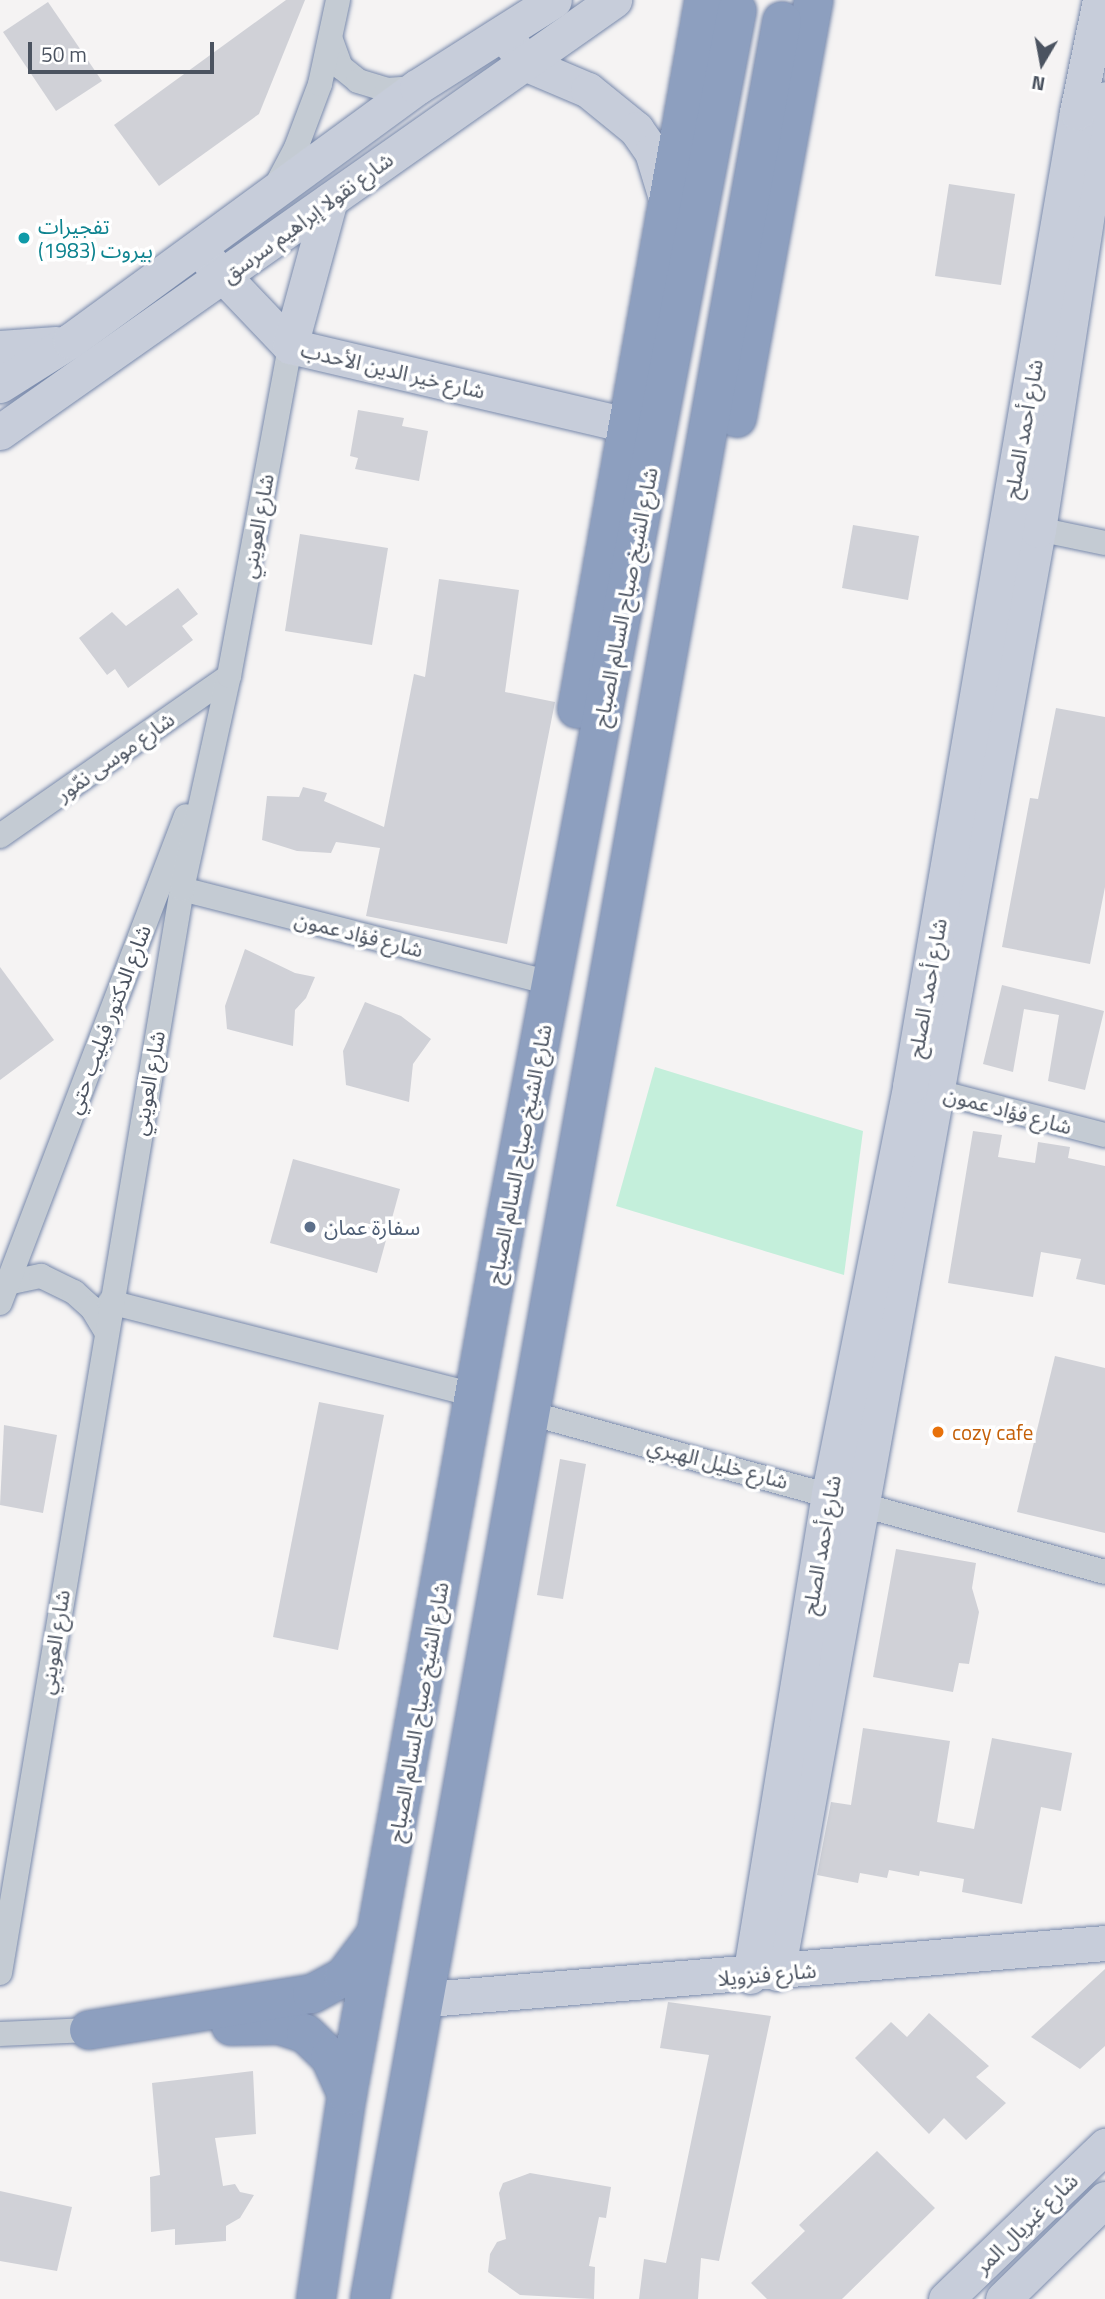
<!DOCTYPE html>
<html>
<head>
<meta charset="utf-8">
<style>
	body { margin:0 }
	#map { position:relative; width:1105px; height:2299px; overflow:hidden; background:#f5f3f3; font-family:"Titillium Web","Noto Sans Arabic",sans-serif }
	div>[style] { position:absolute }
	.green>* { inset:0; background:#c4efdb }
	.building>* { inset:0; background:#d0d1d7 }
	.roads { filter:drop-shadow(0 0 2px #7889ab) drop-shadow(0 0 2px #7889ab) }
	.street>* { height:24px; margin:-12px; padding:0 12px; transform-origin:12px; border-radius:12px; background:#c4cbd3 }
	.secondary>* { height:35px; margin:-17.5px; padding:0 17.5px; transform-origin:17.5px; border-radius:17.5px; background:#c7cdda }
	.highway>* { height:38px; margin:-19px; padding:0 19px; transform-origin:19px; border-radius:19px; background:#8d9fbf }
	.dots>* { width:19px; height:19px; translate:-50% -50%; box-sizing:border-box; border:4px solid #fff; border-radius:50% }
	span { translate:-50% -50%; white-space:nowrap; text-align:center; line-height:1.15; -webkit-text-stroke:7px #fff; paint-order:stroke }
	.street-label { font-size:21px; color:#4b5360 }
	.culture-label { font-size:21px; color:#0d838f }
	.left { translate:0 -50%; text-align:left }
	.service-label { font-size:21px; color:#4e5e75 }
	.food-label { font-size:21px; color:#c56008 }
	.north { position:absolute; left:1007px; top:28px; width:70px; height:70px; -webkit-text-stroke:5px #fff; paint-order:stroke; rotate:190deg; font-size:19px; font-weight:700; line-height:28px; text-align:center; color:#4b5360 }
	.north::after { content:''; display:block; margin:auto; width:24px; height:32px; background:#4b5360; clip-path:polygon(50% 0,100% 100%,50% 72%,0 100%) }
	.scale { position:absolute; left:28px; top:42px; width:186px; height:32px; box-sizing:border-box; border:4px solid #4b5360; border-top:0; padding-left:9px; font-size:21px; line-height:24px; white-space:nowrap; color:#4b5360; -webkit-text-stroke:5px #fff; paint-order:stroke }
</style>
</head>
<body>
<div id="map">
	<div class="green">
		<div style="clip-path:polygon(655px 1067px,863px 1131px,844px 1275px,616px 1206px)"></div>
	</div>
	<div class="building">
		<div style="clip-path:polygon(286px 0,305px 0,259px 114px,159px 186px,114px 125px)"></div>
		<div style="clip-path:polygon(48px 2px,102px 81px,56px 111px,3px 32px)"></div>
		<div style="clip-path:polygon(949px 184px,1015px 194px,1001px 285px,935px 276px)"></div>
		<div style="clip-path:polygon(358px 410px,404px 418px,402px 426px,428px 431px,419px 481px,355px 469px,358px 458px,350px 456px)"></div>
		<div style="clip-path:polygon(853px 525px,919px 536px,908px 600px,842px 588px)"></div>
		<div style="clip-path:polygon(300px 534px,388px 548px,372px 645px,285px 631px)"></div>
		<div style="clip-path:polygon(439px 579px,519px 590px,505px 692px,555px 702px,507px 944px,366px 916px,380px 848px,336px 842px,331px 853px,297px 851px,262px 840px,267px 796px,299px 797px,303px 787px,327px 793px,324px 801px,384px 827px,414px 674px,425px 677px)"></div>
		<div style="clip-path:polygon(178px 588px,198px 614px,182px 626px,193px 640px,128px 688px,115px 669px,107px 675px,79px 638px,112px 612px,126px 626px)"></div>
		<div style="clip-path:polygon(1056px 708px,1105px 717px,1105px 887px,1090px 964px,1002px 947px,1030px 798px,1038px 799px)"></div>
		<div style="clip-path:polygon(245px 949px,295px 973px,315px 977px,306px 998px,295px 1010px,293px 1046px,227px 1029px,225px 1006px)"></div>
		<div style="clip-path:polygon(0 967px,54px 1040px,0 1080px)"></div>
		<div style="clip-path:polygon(1002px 985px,1104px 1011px,1085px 1090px,1048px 1081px,1059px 1015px,1024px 1009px,1013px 1072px,983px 1064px)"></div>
		<div style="clip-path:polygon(365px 1002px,401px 1016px,431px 1039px,413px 1064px,409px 1102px,346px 1085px,343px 1051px)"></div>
		<div style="clip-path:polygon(973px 1131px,1002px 1135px,998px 1157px,1035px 1163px,1038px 1142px,1070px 1147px,1068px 1158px,1105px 1166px,1105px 1285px,1076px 1279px,1081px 1259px,1041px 1252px,1033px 1297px,948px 1283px)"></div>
		<div style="clip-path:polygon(293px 1159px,400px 1189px,377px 1273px,270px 1243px)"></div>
		<div style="clip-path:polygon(1055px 1356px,1105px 1368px,1105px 1533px,1017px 1512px)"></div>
		<div style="clip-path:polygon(319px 1402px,384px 1415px,338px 1650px,273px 1637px)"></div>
		<div style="clip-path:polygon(4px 1425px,57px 1435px,43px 1513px,0 1505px)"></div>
		<div style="clip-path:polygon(560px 1459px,586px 1464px,563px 1599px,537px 1595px)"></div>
		<div style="clip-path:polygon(896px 1549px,976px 1563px,972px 1588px,979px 1612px,969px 1664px,959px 1663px,953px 1692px,873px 1677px)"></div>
		<div style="clip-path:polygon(863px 1728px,950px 1741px,937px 1822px,974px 1829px,992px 1738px,1072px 1753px,1061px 1811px,1041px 1807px,1022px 1904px,962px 1892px,964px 1879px,920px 1871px,919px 1876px,889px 1870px,887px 1878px,860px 1873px,858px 1883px,817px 1875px,831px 1802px,851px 1805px)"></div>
		<div style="clip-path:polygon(1105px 1969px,1105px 2046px,1080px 2069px,1031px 2037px)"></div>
		<div style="clip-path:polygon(668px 2002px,771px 2016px,719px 2261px,701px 2258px,698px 2299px,639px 2299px,644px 2259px,666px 2263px,709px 2055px,660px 2048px)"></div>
		<div style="clip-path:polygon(929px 2013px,989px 2066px,976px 2077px,1006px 2103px,966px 2140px,944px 2118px,929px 2134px,855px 2058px,891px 2022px,907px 2037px)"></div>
		<div style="clip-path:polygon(253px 2071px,256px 2134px,215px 2138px,223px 2186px,235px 2184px,240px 2192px,254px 2195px,240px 2218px,226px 2226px,226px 2241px,175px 2245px,175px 2229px,151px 2232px,150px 2177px,160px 2175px,152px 2083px)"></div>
		<div style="clip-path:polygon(877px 2151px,935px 2208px,842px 2299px,767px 2299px,751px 2283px,805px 2231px,799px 2225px)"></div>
		<div style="clip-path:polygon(530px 2173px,611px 2187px,606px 2218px,599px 2217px,589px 2266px,595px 2267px,594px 2299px,520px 2295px,488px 2272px,490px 2254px,497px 2242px,506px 2239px,499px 2193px,503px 2183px)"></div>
		<div style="clip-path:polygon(0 2191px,72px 2207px,57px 2271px,0 2261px)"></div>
	</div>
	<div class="roads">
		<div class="street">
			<div style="left:331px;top:40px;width:29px;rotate:70deg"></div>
			<div style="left:341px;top:67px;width:22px;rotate:39deg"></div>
			<div style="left:358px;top:81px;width:30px;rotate:17deg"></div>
			<div style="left:387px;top:90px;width:29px;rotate:-4deg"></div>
			<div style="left:277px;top:184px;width:41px;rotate:-62.2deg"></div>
			<div style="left:296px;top:148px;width:68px;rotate:-69.4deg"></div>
			<div style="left:320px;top:84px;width:86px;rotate:-77.9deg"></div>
			<div style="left:1023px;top:526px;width:84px;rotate:11.7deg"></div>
			<div style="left:0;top:836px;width:279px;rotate:-34.9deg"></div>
			<div style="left:182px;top:889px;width:364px;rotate:14.3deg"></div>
			<div style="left:923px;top:1088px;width:188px;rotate:14.5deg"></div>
			<div style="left:7px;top:1283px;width:35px;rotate:-12deg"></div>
			<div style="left:41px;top:1276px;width:37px;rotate:26deg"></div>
			<div style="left:74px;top:1292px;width:24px;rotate:42deg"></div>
			<div style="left:92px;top:1308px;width:26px;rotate:59deg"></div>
			<div style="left:110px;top:1302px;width:377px;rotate:14.3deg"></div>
			<div style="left:0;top:1303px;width:521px;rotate:-69.1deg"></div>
			<div style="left:533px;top:1414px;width:593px;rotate:15.44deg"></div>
			<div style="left:0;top:1973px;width:1099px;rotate:-80.47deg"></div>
			<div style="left:182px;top:889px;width:218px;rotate:-77.6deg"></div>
			<div style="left:229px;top:676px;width:336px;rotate:-79.5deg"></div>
			<div style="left:0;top:2034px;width:89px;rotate:-2.6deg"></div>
		</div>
		<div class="secondary">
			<div style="left:512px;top:45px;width:26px;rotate:50deg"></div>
			<div style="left:529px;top:65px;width:64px;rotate:23deg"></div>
			<div style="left:588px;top:90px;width:62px;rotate:39.1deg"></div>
			<div style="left:636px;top:129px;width:28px;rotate:55deg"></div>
			<div style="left:652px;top:152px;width:51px;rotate:73deg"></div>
			<div style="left:210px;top:262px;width:116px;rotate:46.4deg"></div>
			<div style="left:290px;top:346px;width:346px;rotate:13.2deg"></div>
			<div style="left:290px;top:346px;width:151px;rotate:-74.7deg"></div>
			<div style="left:0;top:348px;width:56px;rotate:-4.1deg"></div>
			<div style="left:0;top:385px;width:83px;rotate:-32.2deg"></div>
			<div style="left:70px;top:341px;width:430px;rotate:-36.2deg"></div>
			<div style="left:417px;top:87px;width:162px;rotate:-32.4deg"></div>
			<div style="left:0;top:432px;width:751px;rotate:-35.13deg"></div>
			<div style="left:777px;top:1973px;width:1466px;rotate:-79.75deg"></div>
			<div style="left:1038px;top:530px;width:436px;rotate:-81.2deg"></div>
			<div style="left:750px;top:1976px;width:489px;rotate:-80.7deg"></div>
			<div style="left:829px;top:1493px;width:415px;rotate:-78.7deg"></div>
			<div style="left:910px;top:1086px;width:988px;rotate:-80.27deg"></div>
			<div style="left:1077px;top:112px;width:114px;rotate:-78.4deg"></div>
			<div style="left:428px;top:1999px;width:679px;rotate:-4.73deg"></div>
			<div style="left:946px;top:2299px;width:221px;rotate:-43.9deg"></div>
			<div style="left:1003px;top:2299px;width:143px;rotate:-44.4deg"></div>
		</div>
		<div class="highway">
			<div style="left:737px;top:418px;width:425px;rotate:-79.6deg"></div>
			<div style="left:577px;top:709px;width:720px;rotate:-79.84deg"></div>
			<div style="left:231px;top:2026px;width:48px;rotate:-1.2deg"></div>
			<div style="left:279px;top:2025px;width:28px;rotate:18deg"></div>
			<div style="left:306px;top:2034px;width:33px;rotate:44deg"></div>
			<div style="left:330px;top:2057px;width:42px;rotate:65.9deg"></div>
			<div style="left:89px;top:2030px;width:226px;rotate:-9.2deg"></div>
			<div style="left:312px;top:1994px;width:36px;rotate:-28deg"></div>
			<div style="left:344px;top:1977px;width:50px;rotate:-53.1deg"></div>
			<div style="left:316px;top:2299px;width:206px;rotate:-81.4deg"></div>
			<div style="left:347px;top:2095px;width:895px;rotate:-79.71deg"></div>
			<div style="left:507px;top:1214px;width:1225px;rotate:-79.18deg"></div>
			<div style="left:370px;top:2299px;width:2315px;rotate:-79.75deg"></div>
		</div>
	</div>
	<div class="dots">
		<div style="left:24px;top:238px;background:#0f9aa8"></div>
		<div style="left:310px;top:1227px;background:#5c6f8a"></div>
		<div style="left:938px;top:1432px;background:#e8710a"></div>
	</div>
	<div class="street-label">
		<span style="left:307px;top:217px;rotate:-36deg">شارع نقولا إبراهيم سرسق</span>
		<span style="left:393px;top:370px;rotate:13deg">شارع خير الدين الأحدب</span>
		<span style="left:1023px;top:429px;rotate:-80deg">شارع أحمد الصلح</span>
		<span style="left:257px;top:526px;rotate:-80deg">شارع العويني</span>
		<span style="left:625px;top:597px;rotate:-79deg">شارع الشيخ صباح السالم الصباح</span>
		<span style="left:115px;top:756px;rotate:-35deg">شارع موسى نمّور</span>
		<span style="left:359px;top:934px;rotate:14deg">شارع فؤاد عمون</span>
		<span style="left:927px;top:988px;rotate:-80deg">شارع أحمد الصلح</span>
		<span style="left:108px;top:1019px;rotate:-69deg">شارع الدكتور فيليب حتي</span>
		<span style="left:148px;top:1083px;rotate:-80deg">شارع العويني</span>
		<span style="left:1008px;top:1110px;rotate:15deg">شارع فؤاد عمون</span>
		<span style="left:519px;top:1154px;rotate:-79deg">شارع الشيخ صباح السالم الصباح</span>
		<span style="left:718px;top:1463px;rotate:15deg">شارع خليل الهبري</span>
		<span style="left:821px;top:1545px;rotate:-80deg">شارع أحمد الصلح</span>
		<span style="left:54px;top:1642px;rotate:-81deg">شارع العويني</span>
		<span style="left:418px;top:1712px;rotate:-80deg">شارع الشيخ صباح السالم الصباح</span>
		<span style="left:767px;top:1974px;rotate:-5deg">شارع فنزويلا</span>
		<span style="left:1026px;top:2223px;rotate:-44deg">شارع غبريال المر</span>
	</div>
	<div class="culture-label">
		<span class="left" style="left:38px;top:238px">تفجيرات<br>بيروت (1983)</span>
	</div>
	<div class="service-label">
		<span class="left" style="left:324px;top:1227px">سفارة عمان</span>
	</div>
	<div class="food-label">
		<span class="left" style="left:952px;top:1432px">cozy cafe</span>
	</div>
	<div class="north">N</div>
	<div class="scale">50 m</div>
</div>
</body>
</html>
